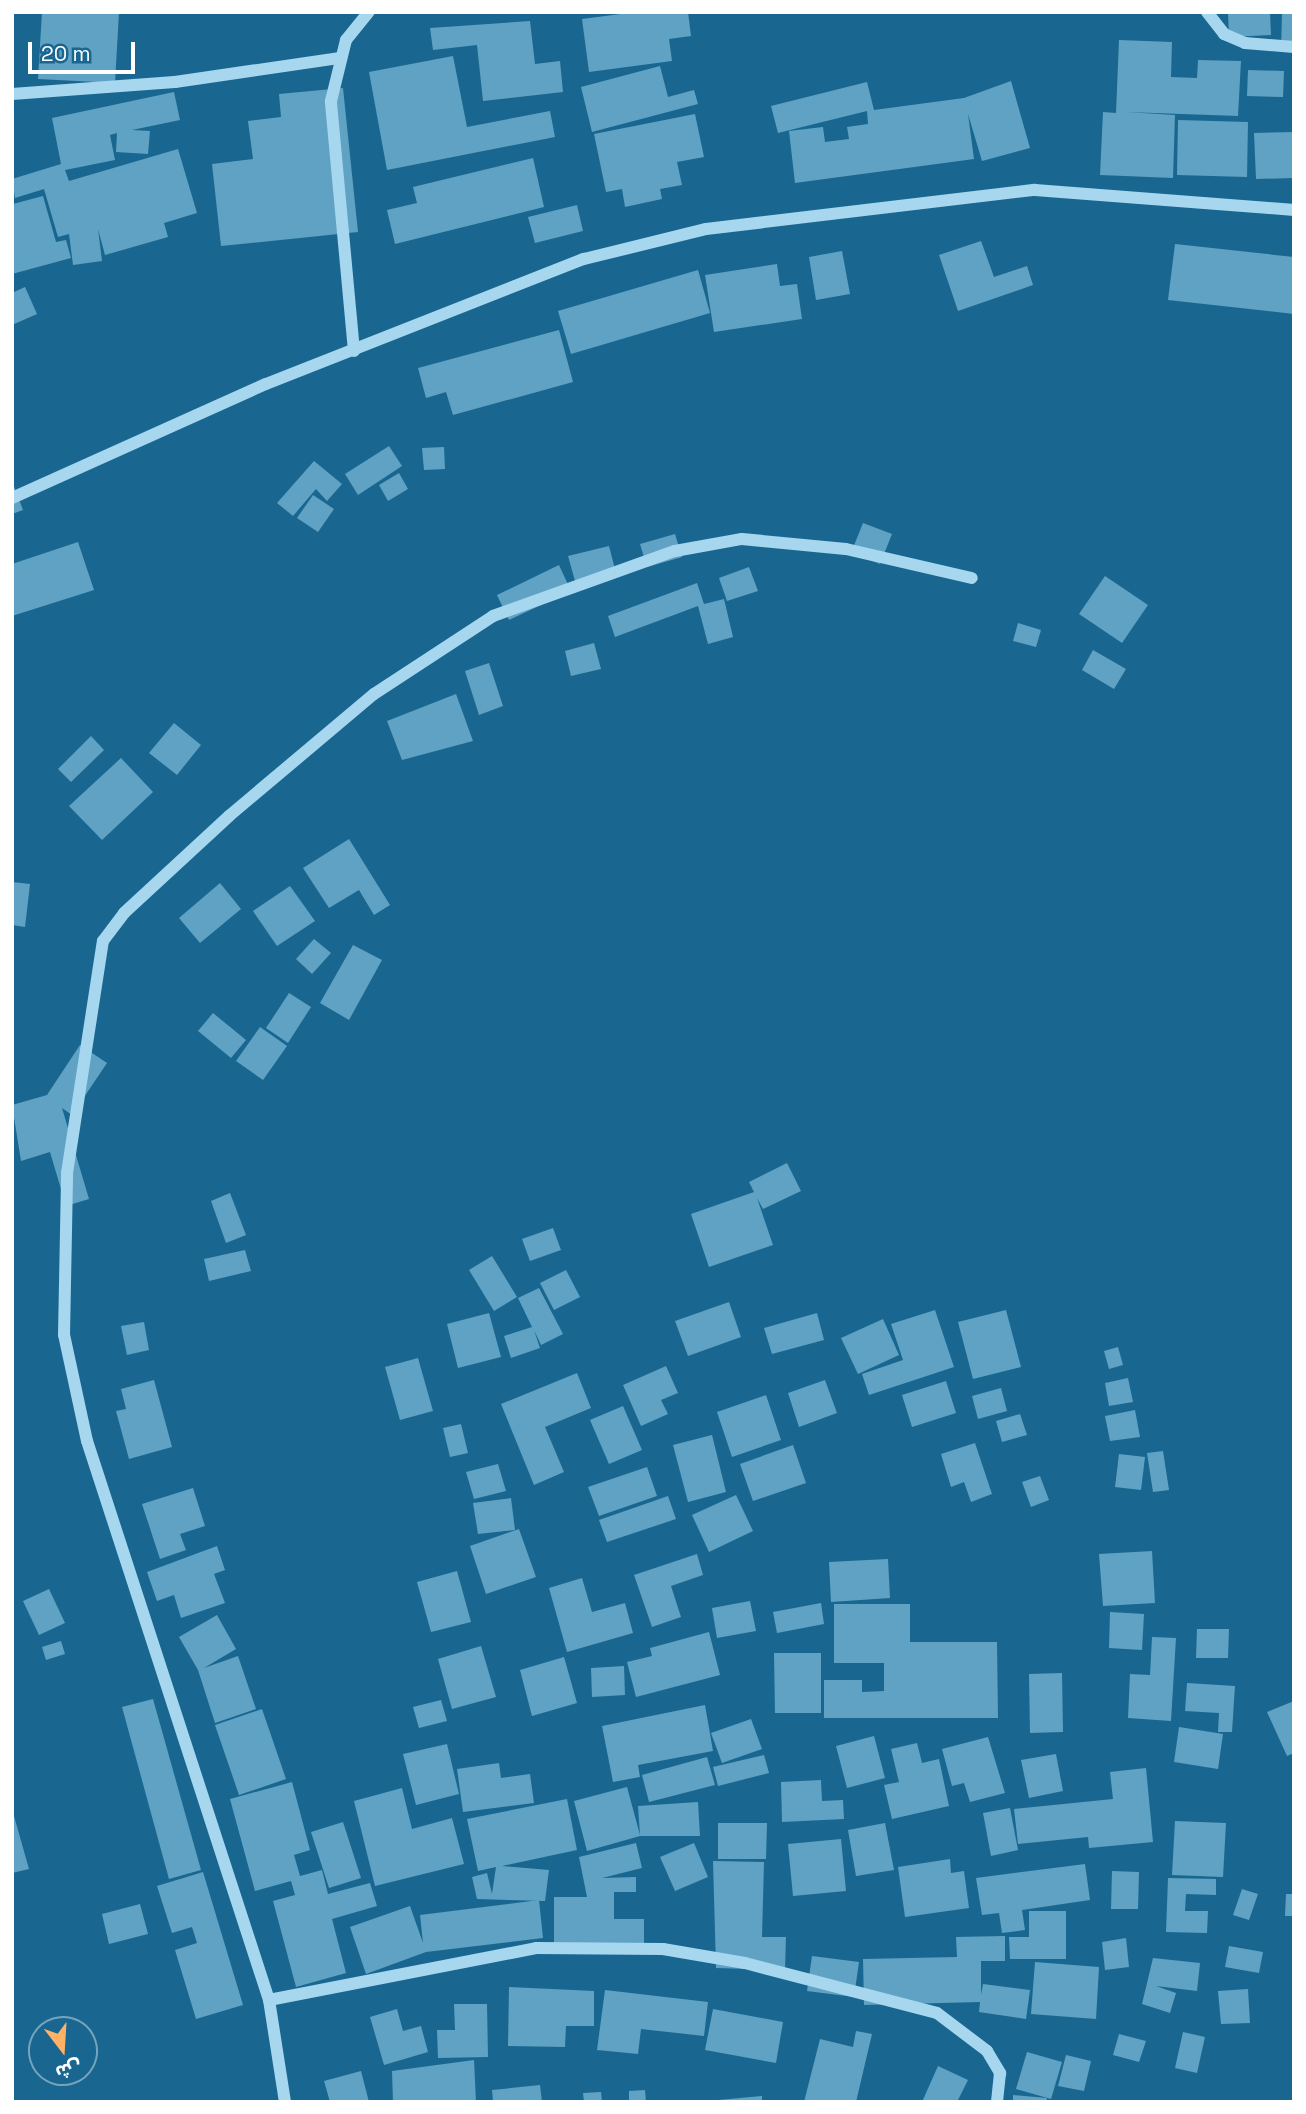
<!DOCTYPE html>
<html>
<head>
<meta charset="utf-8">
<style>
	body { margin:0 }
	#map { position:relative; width:1306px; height:2114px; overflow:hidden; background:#196790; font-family:"Space Grotesk","Noto Sans Arabic",sans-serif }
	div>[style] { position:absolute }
	.building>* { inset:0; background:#60a2c3 }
	.minor>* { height:12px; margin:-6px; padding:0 6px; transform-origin:6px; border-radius:6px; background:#a7d7ef }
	span { translate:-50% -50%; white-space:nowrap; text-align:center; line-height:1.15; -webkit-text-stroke:7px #196790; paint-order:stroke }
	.frame { position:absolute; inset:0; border:14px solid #fff; pointer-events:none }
	.north { position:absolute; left:28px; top:2016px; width:70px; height:70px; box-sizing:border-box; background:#196790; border:2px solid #75a4bc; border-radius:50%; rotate:163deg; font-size:19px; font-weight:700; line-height:28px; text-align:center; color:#fff }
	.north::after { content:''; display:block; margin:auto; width:24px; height:32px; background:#ffb165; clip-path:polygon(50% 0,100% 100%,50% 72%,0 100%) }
	.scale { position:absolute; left:28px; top:42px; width:107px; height:32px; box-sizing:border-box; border:4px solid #fff; border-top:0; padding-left:9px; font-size:21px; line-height:24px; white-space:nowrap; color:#fff; -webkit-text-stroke:5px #196790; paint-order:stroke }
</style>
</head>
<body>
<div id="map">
	<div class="building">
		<div style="clip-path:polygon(42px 12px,119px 12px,115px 83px,38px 79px)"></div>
		<div style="clip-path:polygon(636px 12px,688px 12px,691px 36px,669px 39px,672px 61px,589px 72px,582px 19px)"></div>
		<div style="clip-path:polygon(1228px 12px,1270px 12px,1271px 35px,1229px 37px)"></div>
		<div style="clip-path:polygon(1282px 12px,1294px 12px,1294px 51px,1281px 51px)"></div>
		<div style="clip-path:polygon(530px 21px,535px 64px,560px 61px,563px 92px,483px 101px,477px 45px,433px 50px,430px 28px)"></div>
		<div style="clip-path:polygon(1119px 40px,1172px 42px,1171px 77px,1197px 78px,1198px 60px,1241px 61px,1238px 116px,1126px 112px,1175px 115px,1173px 178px,1100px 175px,1103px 112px,1116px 113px)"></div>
		<div style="clip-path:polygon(453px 56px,467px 127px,550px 111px,555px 137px,387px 170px,369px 72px)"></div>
		<div style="clip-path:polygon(660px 66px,668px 97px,694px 90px,698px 104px,592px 132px,581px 87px)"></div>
		<div style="clip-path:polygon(1248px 70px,1284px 71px,1283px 97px,1247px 96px)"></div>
		<div style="clip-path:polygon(1011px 81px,1030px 148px,982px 161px,968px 114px,974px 159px,795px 183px,789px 131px,823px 127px,825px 142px,849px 139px,847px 127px,868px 124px,867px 111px,778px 133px,771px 106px,867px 82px,874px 110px,964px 98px)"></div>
		<div style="clip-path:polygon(343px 88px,358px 232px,221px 246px,212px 164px,253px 159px,248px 121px,281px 117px,279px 94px)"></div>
		<div style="clip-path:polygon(174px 92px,180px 120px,132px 130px,150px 131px,148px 154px,116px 152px,117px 133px,110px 135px,115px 160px,65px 170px,69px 181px,178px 149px,197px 213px,164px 223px,168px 237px,105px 255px,98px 229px,102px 261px,73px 265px,69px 234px,58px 237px,44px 189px,15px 198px,12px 179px,61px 164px,52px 118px)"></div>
		<div style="clip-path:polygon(695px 114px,704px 157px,677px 162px,682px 185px,660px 189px,662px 199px,625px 207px,622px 189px,606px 192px,594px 134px)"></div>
		<div style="clip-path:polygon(1178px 120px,1248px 122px,1247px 177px,1177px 175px)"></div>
		<div style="clip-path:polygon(1294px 132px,1294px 178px,1256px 179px,1254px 133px)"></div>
		<div style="clip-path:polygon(533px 158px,544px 207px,395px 244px,387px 210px,417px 203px,413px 187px)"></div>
		<div style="clip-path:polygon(43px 196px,56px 242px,66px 240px,71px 258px,12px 274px,13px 204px)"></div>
		<div style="clip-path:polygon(577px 205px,583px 231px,535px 243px,528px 217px)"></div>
		<div style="clip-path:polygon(981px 241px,994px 277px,1027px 266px,1033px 285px,958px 311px,939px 255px)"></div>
		<div style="clip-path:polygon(1175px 244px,1294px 257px,1294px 314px,1168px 300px)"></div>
		<div style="clip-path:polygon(842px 251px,850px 294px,816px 300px,809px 257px)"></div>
		<div style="clip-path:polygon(777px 264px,780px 286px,797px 284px,802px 319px,714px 332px,705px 275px)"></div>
		<div style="clip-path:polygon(698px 270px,710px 313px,571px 354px,558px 311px)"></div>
		<div style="clip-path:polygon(25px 287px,37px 314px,12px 325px,12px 293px)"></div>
		<div style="clip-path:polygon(559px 330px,573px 382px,453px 415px,446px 392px,426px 398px,418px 368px)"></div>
		<div style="clip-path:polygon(389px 446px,402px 466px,358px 495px,345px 474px)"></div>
		<div style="clip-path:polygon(444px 447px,445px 469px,424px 470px,422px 448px)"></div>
		<div style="clip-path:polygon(314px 461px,342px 484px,327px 501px,316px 489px,293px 516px,277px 503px)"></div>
		<div style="clip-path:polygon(399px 473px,408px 489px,388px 501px,379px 485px)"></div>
		<div style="clip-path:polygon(12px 481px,23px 510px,12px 514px)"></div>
		<div style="clip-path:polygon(313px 495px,334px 509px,318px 532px,297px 518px)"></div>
		<div style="clip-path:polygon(863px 523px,892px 534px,880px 564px,851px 553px)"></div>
		<div style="clip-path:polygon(675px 534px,682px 557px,647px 567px,640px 544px)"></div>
		<div style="clip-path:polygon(78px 542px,94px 590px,12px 616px,12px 564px)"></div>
		<div style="clip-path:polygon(609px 546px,617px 577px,577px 588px,568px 556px)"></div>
		<div style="clip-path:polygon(559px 565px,571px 591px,509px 620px,497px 595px)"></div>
		<div style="clip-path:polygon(749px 567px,758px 591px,727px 601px,719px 578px)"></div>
		<div style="clip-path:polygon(1105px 576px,1148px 605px,1122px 643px,1079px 614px)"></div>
		<div style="clip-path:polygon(697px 583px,704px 604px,724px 599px,733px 637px,708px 644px,698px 606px,615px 637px,608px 616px)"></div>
		<div style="clip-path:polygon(1018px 623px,1041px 630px,1036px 647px,1013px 641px)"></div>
		<div style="clip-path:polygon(594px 643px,601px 669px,571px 676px,565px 651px)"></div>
		<div style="clip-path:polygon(1093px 650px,1126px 669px,1114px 689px,1082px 670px)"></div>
		<div style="clip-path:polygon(489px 663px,503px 706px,479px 715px,465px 671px)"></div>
		<div style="clip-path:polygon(456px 694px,473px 741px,402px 760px,387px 721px)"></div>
		<div style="clip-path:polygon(174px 723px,201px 745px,177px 775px,149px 753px)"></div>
		<div style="clip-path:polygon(91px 736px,104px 750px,71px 782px,58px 769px)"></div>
		<div style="clip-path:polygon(121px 758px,153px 792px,102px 840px,69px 806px)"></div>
		<div style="clip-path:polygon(349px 839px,390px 905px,374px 915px,359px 890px,329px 908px,303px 868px)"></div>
		<div style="clip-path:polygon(12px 882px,30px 884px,25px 927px,12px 925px)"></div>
		<div style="clip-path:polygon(220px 883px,241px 909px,200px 943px,179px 918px)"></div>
		<div style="clip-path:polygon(290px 886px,315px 921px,277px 946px,253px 911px)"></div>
		<div style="clip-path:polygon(314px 939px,331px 953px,312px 974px,296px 959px)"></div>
		<div style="clip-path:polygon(353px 945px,382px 960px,349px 1020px,320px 1003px)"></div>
		<div style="clip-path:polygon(289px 993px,311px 1007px,288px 1043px,266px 1028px)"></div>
		<div style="clip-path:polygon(213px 1013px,246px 1040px,231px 1058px,198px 1031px)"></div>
		<div style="clip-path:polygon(260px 1027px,287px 1046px,263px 1080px,236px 1061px)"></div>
		<div style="clip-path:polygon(80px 1045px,107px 1063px,72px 1115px,62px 1108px,89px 1199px,66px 1206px,50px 1152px,21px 1161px,12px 1105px,47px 1095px)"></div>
		<div style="clip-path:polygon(787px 1163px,801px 1191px,763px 1209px,757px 1198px,773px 1245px,709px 1267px,691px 1214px,754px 1192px,749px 1182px)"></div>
		<div style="clip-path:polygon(230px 1193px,246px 1235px,226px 1243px,211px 1201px)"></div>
		<div style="clip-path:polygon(553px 1228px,561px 1250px,530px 1261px,522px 1239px)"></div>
		<div style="clip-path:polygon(245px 1250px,251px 1271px,209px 1281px,204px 1259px)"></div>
		<div style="clip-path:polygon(492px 1256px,517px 1297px,494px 1311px,469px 1270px)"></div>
		<div style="clip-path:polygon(566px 1270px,580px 1297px,554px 1310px,540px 1283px)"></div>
		<div style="clip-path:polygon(539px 1288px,563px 1334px,541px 1345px,534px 1330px,540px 1348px,511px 1358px,504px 1336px,532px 1327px,518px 1298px)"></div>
		<div style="clip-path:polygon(729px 1302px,741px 1337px,688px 1356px,675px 1321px)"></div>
		<div style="clip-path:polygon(935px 1310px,954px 1367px,869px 1395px,862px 1374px,903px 1360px,891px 1324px)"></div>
		<div style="clip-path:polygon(1006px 1310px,1021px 1367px,973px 1379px,958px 1322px)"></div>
		<div style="clip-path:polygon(489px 1313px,501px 1357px,458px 1368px,447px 1324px)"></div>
		<div style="clip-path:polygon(817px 1313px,824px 1340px,772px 1354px,764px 1328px)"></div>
		<div style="clip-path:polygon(883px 1319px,899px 1355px,858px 1374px,841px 1338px)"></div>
		<div style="clip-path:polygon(144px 1322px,149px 1350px,127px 1355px,121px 1326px)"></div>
		<div style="clip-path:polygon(1118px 1347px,1123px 1365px,1109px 1369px,1104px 1351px)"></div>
		<div style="clip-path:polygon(418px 1358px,433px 1411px,400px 1420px,385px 1367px)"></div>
		<div style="clip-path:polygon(666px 1366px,678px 1393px,661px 1400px,668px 1414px,641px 1426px,623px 1385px)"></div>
		<div style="clip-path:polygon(577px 1373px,591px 1408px,545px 1427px,564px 1472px,534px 1485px,501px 1404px)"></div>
		<div style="clip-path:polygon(1128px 1378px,1133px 1402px,1109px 1406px,1105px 1383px)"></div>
		<div style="clip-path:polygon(154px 1380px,172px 1447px,129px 1459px,116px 1411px,126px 1409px,121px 1389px)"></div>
		<div style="clip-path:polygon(825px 1380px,837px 1413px,799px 1427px,788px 1393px)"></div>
		<div style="clip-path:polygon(946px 1381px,956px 1413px,912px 1427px,902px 1395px)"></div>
		<div style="clip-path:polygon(1001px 1388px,1007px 1411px,978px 1419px,972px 1396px)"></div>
		<div style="clip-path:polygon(766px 1395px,781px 1440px,732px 1457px,717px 1412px)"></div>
		<div style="clip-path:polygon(623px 1406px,642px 1450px,609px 1464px,590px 1420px)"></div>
		<div style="clip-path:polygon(1135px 1410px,1140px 1437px,1110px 1441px,1105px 1416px)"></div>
		<div style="clip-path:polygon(1020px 1414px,1027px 1435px,1002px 1442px,996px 1421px)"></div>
		<div style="clip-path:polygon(461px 1424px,468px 1453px,450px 1457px,443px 1428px)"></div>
		<div style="clip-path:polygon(712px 1435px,726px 1492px,688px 1502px,673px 1445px)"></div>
		<div style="clip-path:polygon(975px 1443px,992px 1494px,971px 1502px,964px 1482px,951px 1487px,941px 1454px)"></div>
		<div style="clip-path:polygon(793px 1445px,806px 1483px,753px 1501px,740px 1464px)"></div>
		<div style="clip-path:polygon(1163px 1451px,1169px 1490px,1153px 1492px,1147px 1453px)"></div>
		<div style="clip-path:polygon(1119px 1454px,1145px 1457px,1141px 1490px,1115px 1487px)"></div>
		<div style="clip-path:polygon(498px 1464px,506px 1491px,474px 1499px,466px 1472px)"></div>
		<div style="clip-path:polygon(647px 1467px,657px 1496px,599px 1516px,588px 1487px)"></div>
		<div style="clip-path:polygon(1040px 1476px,1049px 1500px,1031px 1507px,1022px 1482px)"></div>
		<div style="clip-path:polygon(193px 1488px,205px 1526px,180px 1534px,186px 1550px,160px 1559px,142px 1504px)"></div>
		<div style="clip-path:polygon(736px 1495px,753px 1531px,709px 1552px,692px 1515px)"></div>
		<div style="clip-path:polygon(668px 1496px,676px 1519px,607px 1542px,599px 1520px)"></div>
		<div style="clip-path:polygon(511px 1498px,515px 1530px,478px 1534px,473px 1503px)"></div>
		<div style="clip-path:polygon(519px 1529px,536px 1577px,486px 1594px,470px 1546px)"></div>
		<div style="clip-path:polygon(217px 1546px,225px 1570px,214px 1574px,225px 1603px,181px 1618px,174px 1595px,157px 1601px,147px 1572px)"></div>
		<div style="clip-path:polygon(1152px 1551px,1155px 1603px,1103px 1606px,1099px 1554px)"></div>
		<div style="clip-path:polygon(697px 1554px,703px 1575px,671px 1586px,681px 1617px,652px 1627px,634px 1575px)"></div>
		<div style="clip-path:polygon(888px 1559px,890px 1598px,831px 1602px,829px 1562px)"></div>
		<div style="clip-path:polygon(457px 1571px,471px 1622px,431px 1632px,417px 1582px)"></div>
		<div style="clip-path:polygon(582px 1578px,592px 1612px,625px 1603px,633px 1633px,567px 1652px,549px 1588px)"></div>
		<div style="clip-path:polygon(49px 1589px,65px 1623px,39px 1635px,23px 1601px)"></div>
		<div style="clip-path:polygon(750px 1601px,756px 1631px,717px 1638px,712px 1608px)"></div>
		<div style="clip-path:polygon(821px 1603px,824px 1624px,777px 1633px,773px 1612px)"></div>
		<div style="clip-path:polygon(834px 1604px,910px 1604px,910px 1642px,997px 1642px,998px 1718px,824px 1718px,824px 1680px,862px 1680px,862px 1692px,884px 1691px,884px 1663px,834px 1663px)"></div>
		<div style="clip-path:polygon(1110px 1612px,1144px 1614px,1142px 1650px,1109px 1648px)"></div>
		<div style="clip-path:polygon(217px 1615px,236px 1649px,204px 1668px,238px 1656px,256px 1709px,215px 1723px,198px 1670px,179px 1637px)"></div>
		<div style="clip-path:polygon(1197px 1629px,1229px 1629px,1228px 1658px,1196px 1658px)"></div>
		<div style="clip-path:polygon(709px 1632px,720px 1675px,636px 1697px,627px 1662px,652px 1656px,650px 1648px)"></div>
		<div style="clip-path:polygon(1152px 1637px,1176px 1638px,1171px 1721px,1128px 1718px,1130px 1674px,1150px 1675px)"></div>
		<div style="clip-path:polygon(61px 1641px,65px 1654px,46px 1660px,42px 1647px)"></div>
		<div style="clip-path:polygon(481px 1646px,496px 1697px,452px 1709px,438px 1659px)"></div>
		<div style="clip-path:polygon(774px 1653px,821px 1653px,821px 1713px,775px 1713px)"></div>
		<div style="clip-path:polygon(564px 1657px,577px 1703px,532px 1716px,520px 1670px)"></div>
		<div style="clip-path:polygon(624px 1666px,625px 1695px,592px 1697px,591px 1668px)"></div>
		<div style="clip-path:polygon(1062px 1673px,1063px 1732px,1030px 1733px,1029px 1674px)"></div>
		<div style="clip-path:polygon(1187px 1683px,1235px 1686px,1232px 1732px,1218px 1732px,1219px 1713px,1185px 1711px)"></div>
		<div style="clip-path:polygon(153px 1699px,201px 1870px,169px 1879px,122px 1707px)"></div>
		<div style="clip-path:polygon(441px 1700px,447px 1721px,419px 1728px,413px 1707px)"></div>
		<div style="clip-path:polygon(1294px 1701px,1294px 1753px,1287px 1756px,1267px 1712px)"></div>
		<div style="clip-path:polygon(705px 1705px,713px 1751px,638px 1765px,640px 1777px,613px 1782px,602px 1726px)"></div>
		<div style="clip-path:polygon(262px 1709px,286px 1779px,239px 1795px,215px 1725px)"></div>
		<div style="clip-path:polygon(751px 1719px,762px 1749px,722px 1763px,711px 1733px)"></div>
		<div style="clip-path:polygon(1179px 1727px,1223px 1734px,1218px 1769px,1174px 1762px)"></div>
		<div style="clip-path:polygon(874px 1736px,885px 1778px,847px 1788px,836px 1746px)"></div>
		<div style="clip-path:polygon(988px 1737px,1005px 1793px,970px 1802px,964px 1783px,952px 1786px,942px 1749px)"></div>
		<div style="clip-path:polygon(917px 1743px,922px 1763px,939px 1759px,949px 1806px,892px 1819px,884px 1785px,899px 1782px,891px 1749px)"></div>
		<div style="clip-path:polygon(447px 1744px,459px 1794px,416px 1805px,403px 1754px)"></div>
		<div style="clip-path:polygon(1056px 1754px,1063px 1791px,1029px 1798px,1021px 1760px)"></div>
		<div style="clip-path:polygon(764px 1755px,769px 1773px,718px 1786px,713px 1767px)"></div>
		<div style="clip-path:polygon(707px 1757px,715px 1785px,649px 1802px,642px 1775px)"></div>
		<div style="clip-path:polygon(499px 1763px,501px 1778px,530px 1774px,534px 1803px,463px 1812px,457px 1769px)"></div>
		<div style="clip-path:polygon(1146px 1768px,1153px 1842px,1089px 1848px,1088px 1837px,1018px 1844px,1014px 1809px,1113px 1799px,1110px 1772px)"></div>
		<div style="clip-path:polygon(821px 1780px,822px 1801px,843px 1800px,844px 1819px,782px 1822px,781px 1782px)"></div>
		<div style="clip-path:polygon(292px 1782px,310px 1850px,294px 1855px,300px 1876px,322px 1870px,328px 1894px,370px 1883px,377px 1906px,332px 1919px,346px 1973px,296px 1987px,273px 1901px,295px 1895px,291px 1881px,255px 1891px,230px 1799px)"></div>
		<div style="clip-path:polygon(627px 1787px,640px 1835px,638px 1806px,698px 1802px,700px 1836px,640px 1836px,587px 1851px,574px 1801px)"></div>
		<div style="clip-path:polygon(402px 1788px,412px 1829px,452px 1818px,464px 1864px,375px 1886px,354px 1801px)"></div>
		<div style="clip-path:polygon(567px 1799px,577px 1850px,502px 1866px,549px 1870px,545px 1901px,477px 1899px,472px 1877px,487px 1873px,492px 1894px,496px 1867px,478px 1871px,467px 1819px)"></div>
		<div style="clip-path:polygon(1010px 1808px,1018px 1850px,991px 1856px,983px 1813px)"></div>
		<div style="clip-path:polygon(12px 1809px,29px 1869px,12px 1873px)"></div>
		<div style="clip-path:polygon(1175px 1821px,1226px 1823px,1223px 1877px,1172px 1875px)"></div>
		<div style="clip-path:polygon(343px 1822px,361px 1878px,329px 1888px,311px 1832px)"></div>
		<div style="clip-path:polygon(718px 1823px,767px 1823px,766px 1859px,718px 1859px)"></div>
		<div style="clip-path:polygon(885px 1823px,894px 1870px,856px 1876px,848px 1830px)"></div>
		<div style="clip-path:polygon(841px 1839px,846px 1891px,793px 1896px,788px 1844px)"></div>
		<div style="clip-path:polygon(636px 1843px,642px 1868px,602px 1878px,636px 1877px,636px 1892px,614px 1892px,614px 1919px,644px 1919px,644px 1952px,554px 1952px,554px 1897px,587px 1897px,579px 1857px)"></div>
		<div style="clip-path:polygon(694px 1843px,708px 1877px,675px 1891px,660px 1857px)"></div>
		<div style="clip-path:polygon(950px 1859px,951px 1873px,964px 1871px,969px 1908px,905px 1917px,898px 1867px)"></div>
		<div style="clip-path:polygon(713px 1861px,764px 1862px,762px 1937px,786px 1937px,785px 1970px,716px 1968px)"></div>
		<div style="clip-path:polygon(1085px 1864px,1090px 1900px,1022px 1910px,1025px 1930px,1002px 1933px,999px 1913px,982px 1915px,976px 1878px)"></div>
		<div style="clip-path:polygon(1112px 1871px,1139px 1872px,1138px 1909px,1111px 1909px)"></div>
		<div style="clip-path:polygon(203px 1872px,243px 2005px,196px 2019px,175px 1950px,197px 1943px,192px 1927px,172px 1933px,157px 1886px)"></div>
		<div style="clip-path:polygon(1168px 1878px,1216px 1879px,1216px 1895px,1186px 1894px,1185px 1911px,1208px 1911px,1207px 1933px,1166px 1932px)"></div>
		<div style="clip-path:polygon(1242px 1889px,1258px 1894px,1249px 1920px,1233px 1915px)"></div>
		<div style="clip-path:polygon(1286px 1894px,1294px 1894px,1294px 1916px,1285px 1916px)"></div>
		<div style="clip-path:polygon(539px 1900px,543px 1938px,426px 1952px,366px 1974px,350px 1927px,410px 1906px,423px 1943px,420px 1915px)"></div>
		<div style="clip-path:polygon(140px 1904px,148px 1934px,109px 1944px,102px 1914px)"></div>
		<div style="clip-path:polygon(1029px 1911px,1066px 1911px,1066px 1959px,1010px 1959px,1009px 1937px,1029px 1937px)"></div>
		<div style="clip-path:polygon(1005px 1936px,1005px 1961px,981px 1961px,981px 1995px,983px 1984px,1030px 1990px,1026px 2019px,979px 2012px,980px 2002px,864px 2005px,863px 1959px,957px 1957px,956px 1937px)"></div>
		<div style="clip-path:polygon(1126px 1938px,1129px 1967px,1105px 1970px,1102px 1942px)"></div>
		<div style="clip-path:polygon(1229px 1946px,1263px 1952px,1259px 1973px,1225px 1967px)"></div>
		<div style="clip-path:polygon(812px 1956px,859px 1962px,854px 1997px,807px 1991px)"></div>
		<div style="clip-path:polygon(1153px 1958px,1200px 1963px,1197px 1991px,1156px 1986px,1176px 1993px,1170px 2013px,1142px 2004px)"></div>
		<div style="clip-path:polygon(1035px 1962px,1099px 1967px,1096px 2019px,1031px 2014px)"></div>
		<div style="clip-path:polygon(509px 1987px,594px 1991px,594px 2026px,566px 2026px,565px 2047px,508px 2046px)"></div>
		<div style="clip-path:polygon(1248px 1989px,1250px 2023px,1221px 2024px,1218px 1991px)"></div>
		<div style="clip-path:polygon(605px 1990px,708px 2002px,704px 2036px,641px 2029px,638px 2054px,597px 2050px)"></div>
		<div style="clip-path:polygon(454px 2004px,487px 2004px,488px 2057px,438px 2058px,437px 2030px,455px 2030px)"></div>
		<div style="clip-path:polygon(397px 2009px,403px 2031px,421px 2026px,428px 2052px,384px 2065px,370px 2017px)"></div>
		<div style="clip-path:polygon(713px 2009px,783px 2022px,776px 2063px,705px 2050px)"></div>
		<div style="clip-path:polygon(856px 2031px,872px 2034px,856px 2102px,804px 2102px,820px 2039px,853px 2047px)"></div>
		<div style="clip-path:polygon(1183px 2032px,1205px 2037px,1197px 2073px,1175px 2068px)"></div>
		<div style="clip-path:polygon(1119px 2034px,1146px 2041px,1139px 2062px,1113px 2055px)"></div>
		<div style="clip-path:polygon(1027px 2052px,1062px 2062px,1051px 2099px,1016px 2089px)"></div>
		<div style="clip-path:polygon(1066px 2055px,1091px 2061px,1084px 2091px,1058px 2086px)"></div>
		<div style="clip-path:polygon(474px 2060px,476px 2102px,393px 2102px,392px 2071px)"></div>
		<div style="clip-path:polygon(938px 2066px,968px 2080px,957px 2102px,922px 2102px)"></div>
		<div style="clip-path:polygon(361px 2071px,369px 2102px,330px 2102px,324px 2081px)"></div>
		<div style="clip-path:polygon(540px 2085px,542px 2102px,493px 2102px,492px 2090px)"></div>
		<div style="clip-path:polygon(645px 2090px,646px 2102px,629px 2102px,629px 2091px)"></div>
		<div style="clip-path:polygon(601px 2092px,602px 2102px,584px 2102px,583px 2093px)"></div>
		<div style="clip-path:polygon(1013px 2095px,1047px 2098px,1046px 2102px,1013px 2102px)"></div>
		<div style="clip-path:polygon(762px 2096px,762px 2102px,719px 2102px,718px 2100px)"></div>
	</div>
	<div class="minor">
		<div style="left:1207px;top:12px;width:28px;rotate:52deg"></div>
		<div style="left:1224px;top:34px;width:23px;rotate:23deg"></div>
		<div style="left:1245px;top:43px;width:49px;rotate:4.7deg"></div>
		<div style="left:12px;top:94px;width:163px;rotate:-4.2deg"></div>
		<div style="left:175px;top:82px;width:167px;rotate:-8.3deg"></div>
		<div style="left:354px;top:351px;width:251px;rotate:-95.3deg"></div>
		<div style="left:331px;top:101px;width:63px;rotate:-76.2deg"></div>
		<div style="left:346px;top:40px;width:36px;rotate:-51deg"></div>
		<div style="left:12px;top:498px;width:278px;rotate:-24.2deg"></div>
		<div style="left:266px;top:384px;width:342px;rotate:-21.5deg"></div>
		<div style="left:584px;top:259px;width:126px;rotate:-13.8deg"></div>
		<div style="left:706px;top:229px;width:331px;rotate:-6.8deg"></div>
		<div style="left:1035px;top:190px;width:260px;rotate:4.4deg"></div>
		<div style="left:269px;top:2000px;width:272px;rotate:-11deg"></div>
		<div style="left:536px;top:1948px;width:127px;rotate:0.5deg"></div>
		<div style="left:663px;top:1949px;width:83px;rotate:9.7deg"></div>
		<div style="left:745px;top:1963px;width:198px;rotate:14.6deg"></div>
		<div style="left:937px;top:2013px;width:63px;rotate:37.2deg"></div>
		<div style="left:987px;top:2051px;width:26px;rotate:59deg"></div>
		<div style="left:1000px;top:2073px;width:29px;rotate:96deg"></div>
		<div style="left:285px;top:2102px;width:103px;rotate:-98.9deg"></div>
		<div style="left:269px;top:2000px;width:588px;rotate:-108.03deg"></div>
		<div style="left:87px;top:1441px;width:108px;rotate:-102.2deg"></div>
		<div style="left:64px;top:1335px;width:162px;rotate:-88.9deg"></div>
		<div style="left:67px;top:1173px;width:235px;rotate:-81.2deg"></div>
		<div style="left:103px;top:941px;width:35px;rotate:-53deg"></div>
		<div style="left:124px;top:913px;width:143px;rotate:-42.7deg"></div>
		<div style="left:229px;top:816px;width:189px;rotate:-40.1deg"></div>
		<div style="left:374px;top:694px;width:142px;rotate:-33.2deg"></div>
		<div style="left:493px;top:616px;width:193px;rotate:-19.7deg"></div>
		<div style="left:675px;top:551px;width:68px;rotate:-10.2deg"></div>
		<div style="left:742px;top:539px;width:104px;rotate:5.5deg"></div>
		<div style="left:846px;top:549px;width:129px;rotate:13deg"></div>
	</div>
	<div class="frame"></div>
	<div class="north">ش</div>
	<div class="scale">20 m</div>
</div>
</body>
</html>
